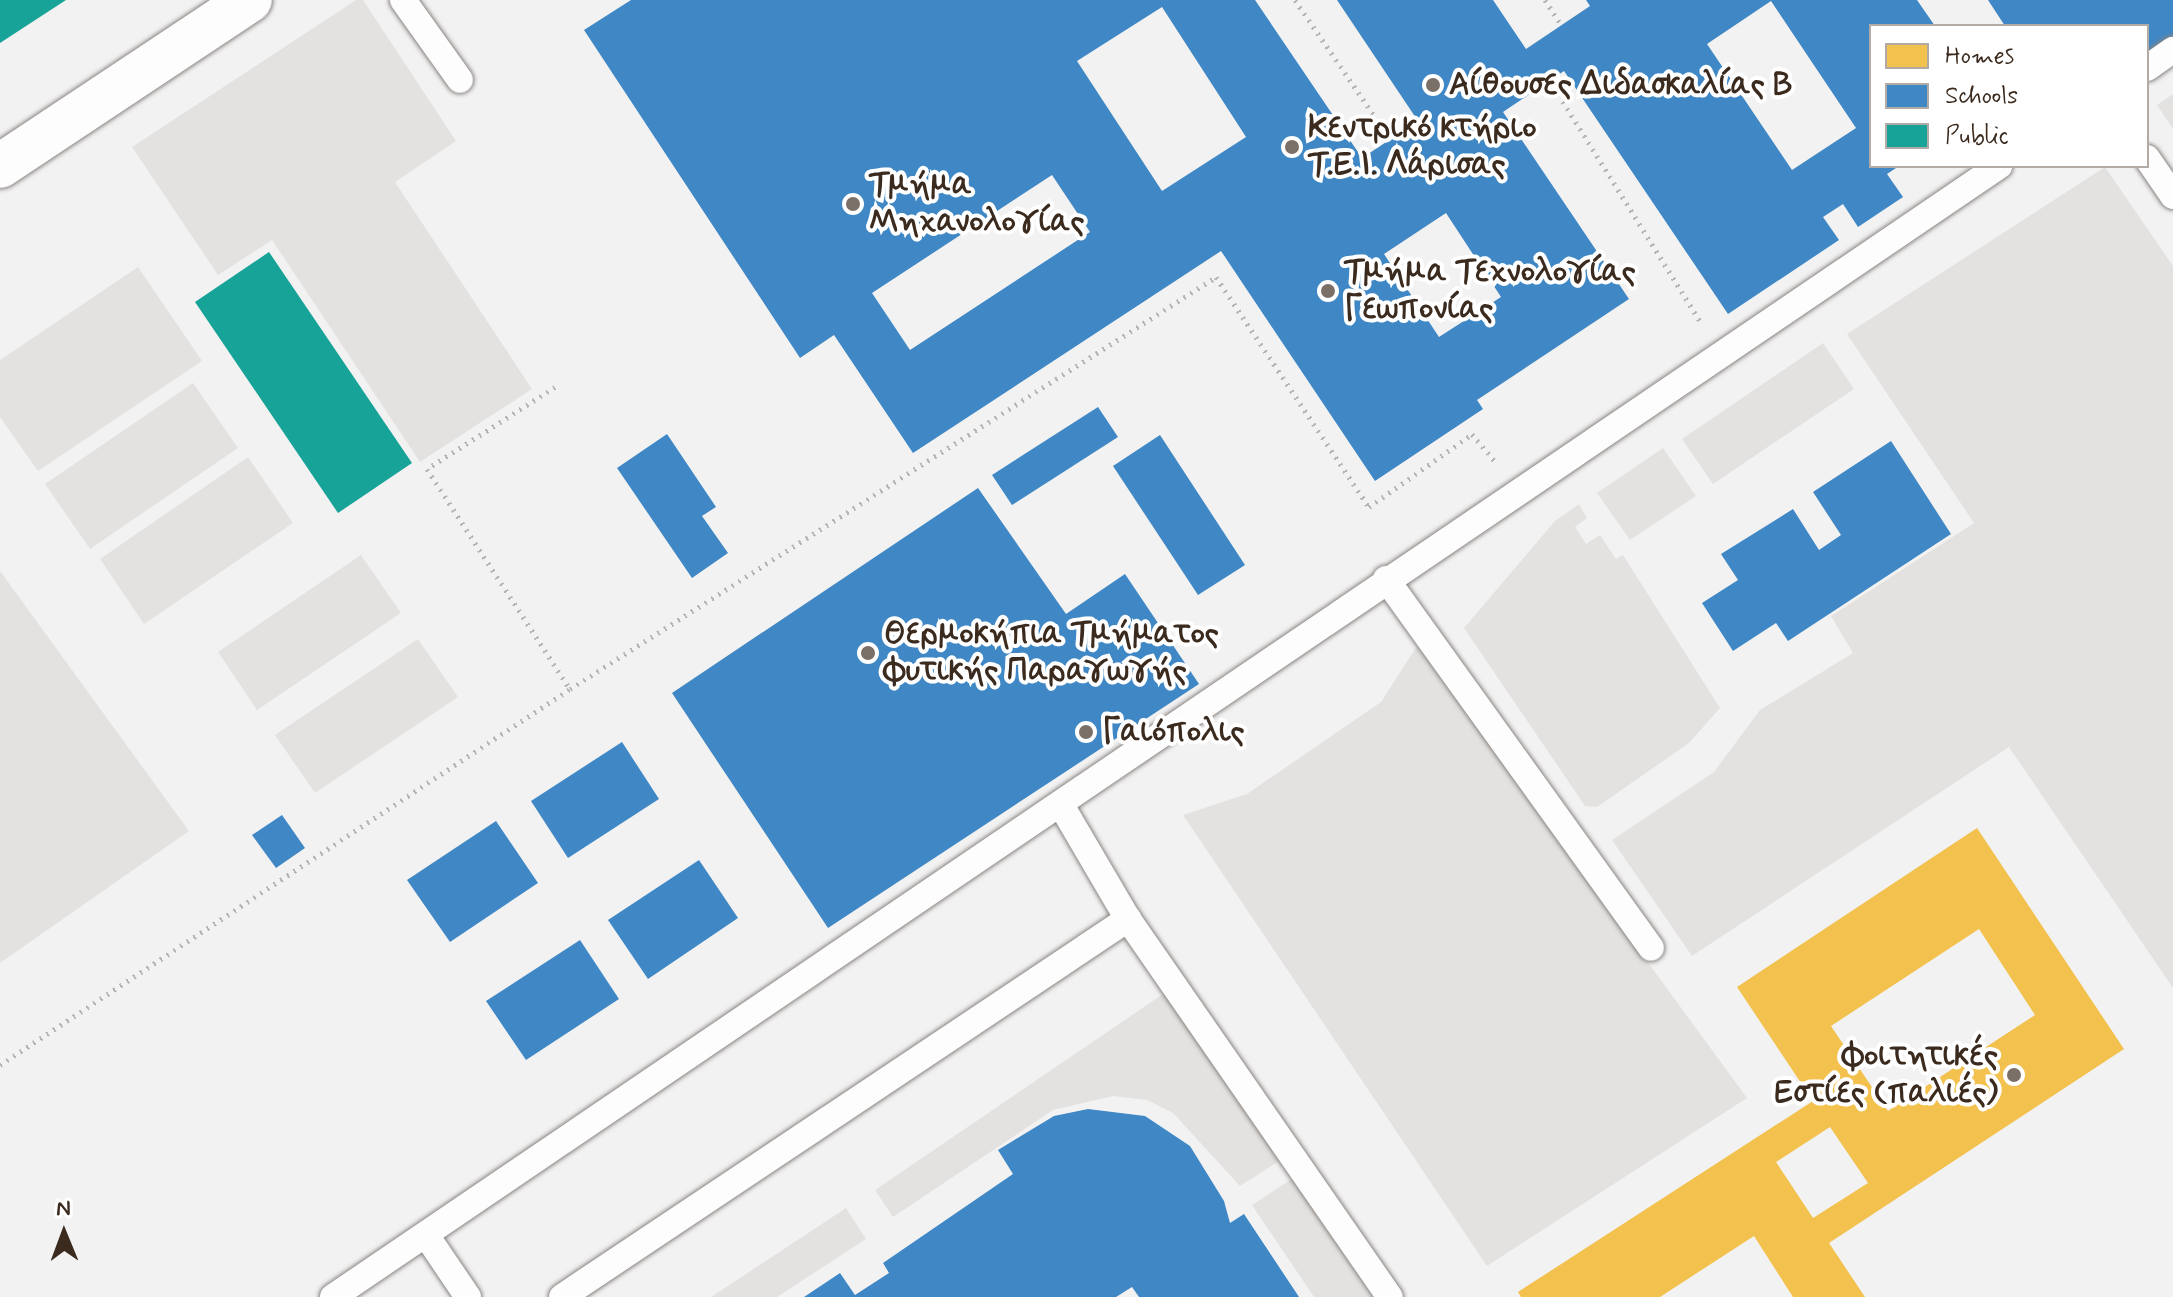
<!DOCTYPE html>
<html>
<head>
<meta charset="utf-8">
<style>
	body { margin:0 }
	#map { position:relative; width:2173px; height:1297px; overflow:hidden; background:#f3f2f2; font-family:Mynerve,sans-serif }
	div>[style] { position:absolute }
	.green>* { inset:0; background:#e4e2e0 }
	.homes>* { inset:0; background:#f2c14e }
	.schools>* { inset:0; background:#3f88c5 }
	.public>* { inset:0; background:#17a398 }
	.path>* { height:5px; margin-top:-2.5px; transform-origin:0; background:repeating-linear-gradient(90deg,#b8b6b4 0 2px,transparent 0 8px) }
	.roads { filter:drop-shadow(0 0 2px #898582) drop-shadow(0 0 2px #898582) }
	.service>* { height:26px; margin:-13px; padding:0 13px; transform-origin:13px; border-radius:13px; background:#fdfdfd }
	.minor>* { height:44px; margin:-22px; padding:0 22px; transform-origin:22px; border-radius:22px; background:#fdfdfd }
	.dots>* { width:22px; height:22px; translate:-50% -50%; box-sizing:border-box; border:4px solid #fff; border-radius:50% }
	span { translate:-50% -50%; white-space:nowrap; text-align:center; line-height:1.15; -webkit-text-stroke:8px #fff; paint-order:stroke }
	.poi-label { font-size:32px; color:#3b2a1e; font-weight:700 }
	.left { translate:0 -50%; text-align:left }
	.right { translate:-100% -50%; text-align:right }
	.legend { position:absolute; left:1869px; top:24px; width:280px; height:144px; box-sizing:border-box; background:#fff; border:2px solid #b1aaa5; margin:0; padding:10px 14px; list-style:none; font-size:24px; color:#3b2a1e }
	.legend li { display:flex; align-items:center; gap:16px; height:40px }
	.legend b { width:40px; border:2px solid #b1aaa5 }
	.north { position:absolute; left:24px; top:1193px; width:80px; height:80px; -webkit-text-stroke:6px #fff; paint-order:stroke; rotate:359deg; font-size:22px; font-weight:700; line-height:32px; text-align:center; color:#3b2a1e }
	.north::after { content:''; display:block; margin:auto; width:28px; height:36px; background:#3b2a1e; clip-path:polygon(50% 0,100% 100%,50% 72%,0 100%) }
</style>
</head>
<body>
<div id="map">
	<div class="green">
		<div style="clip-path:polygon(356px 0,363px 0,456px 141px,395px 182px,532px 389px,420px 462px,272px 240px,218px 275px,132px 147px)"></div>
		<div style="clip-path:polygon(2173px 94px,2173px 129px,2157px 105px)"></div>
		<div style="clip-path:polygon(2105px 167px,2173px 266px,2173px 988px,2009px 747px,1692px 956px,1612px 840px,1714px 772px,1760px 710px,1853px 653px,1831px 616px,1974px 523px,1847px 334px)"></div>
		<div style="clip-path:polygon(138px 267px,202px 361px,38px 471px,0 417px,0 360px)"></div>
		<div style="clip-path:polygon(1823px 343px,1854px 389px,1713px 484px,1682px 439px)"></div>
		<div style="clip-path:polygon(193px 383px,238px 448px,90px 549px,45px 484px)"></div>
		<div style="clip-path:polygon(1663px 448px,1696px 496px,1630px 540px,1597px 493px)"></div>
		<div style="clip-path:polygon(248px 457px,293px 523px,144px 624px,100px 559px)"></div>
		<div style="clip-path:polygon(1579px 504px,1587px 518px,1575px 527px,1586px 544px,1600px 535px,1616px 559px,1623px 555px,1720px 708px,1689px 743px,1597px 807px,1585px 806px,1464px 628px,1555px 521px)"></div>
		<div style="clip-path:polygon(361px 555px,401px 613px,257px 710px,218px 652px)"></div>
		<div style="clip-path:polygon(0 571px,189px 831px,0 963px)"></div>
		<div style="clip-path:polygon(418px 639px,458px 697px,315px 793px,275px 735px)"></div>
		<div style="clip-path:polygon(1417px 646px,1747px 1098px,1487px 1266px,1183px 815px,1247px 794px,1381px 702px)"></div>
		<div style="clip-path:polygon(1166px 992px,1281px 1160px,1240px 1186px,1173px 1113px,1147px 1100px,1113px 1096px,1053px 1110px,893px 1217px,875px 1190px)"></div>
		<div style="clip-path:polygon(1293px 1178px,1373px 1297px,1314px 1297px,1252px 1205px)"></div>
		<div style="clip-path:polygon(846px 1208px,866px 1239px,777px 1297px,711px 1297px)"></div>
	</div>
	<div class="homes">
		<div style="clip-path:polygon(evenodd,1977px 828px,2124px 1049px,1829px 1243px,1865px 1297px,1793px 1297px,1754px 1236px,1660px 1297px,1521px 1297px,1518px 1292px,1813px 1101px,1737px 987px,1977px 828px,1979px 929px,2035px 1015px,1888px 1111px,1831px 1026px,1979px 929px,1977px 828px,1830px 1127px,1868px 1183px,1813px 1218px,1776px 1162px,1830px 1127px)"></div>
	</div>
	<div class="schools">
		<div style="clip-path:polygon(evenodd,631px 0,1255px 0,1362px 158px,1418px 121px,1337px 0,1493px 0,1526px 49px,1590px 6px,1586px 0,1917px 0,1935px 26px,1871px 26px,1871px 166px,1899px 166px,1887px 174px,1903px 197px,1858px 227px,1843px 204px,1823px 217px,1839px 240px,1728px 314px,1564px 71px,1503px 112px,1629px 299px,1477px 400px,1483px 409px,1375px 481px,1221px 251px,913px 453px,834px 335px,800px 358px,584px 30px,631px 0,1771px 1px,1856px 128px,1792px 170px,1707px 44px,1771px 1px,631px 0,1162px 7px,1246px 137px,1162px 191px,1077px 61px,1162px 7px,631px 0,1052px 175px,1090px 232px,910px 350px,872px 293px,1052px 175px,631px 0,1446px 213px,1501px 297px,1439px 337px,1384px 254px,1446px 213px)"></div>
		<div style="clip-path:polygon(1988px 0,2173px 0,2173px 41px,2147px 58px,2147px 26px,2005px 26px)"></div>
		<div style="clip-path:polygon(1098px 407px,1118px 437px,1012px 505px,992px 475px)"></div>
		<div style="clip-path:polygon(667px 434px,716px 507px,702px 516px,728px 553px,692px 578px,617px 468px)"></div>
		<div style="clip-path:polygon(1160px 435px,1245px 565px,1198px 595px,1113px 466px)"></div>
		<div style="clip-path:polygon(1891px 441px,1951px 534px,1788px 641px,1776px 623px,1733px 651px,1702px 603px,1738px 580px,1721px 554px,1793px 509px,1819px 550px,1841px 535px,1813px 492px)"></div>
		<div style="clip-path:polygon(978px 488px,1066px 614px,1125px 574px,1199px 684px,828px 928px,672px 693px)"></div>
		<div style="clip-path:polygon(622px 742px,659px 799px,568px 858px,531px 801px)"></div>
		<div style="clip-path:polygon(282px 815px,305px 848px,276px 868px,252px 835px)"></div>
		<div style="clip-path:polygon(496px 821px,538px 883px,450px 942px,407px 880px)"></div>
		<div style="clip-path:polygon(699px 860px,738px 918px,648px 979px,608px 920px)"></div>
		<div style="clip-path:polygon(580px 940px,619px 999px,526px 1060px,486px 1001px)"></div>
		<div style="clip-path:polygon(1088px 1109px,1145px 1116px,1190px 1146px,1224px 1201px,1230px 1223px,1244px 1214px,1299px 1297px,1139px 1297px,1132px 1287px,1116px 1297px,804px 1297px,840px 1273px,855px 1295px,889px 1273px,883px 1263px,1013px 1174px,998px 1150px,1054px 1116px)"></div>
	</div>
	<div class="public">
		<div style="clip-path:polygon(0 0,66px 0,0 43px)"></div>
		<div style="clip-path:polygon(269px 252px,412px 463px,338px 513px,195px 302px)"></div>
	</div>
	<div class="path">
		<div style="left:1295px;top:0;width:168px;rotate:55.6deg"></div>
		<div style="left:1545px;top:0;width:30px;rotate:57deg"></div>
		<div style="left:1550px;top:81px;width:287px;rotate:58deg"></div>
		<div style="left:555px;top:387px;width:152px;rotate:147.4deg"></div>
		<div style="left:427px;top:469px;width:262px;rotate:57deg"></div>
		<div style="left:0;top:1065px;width:683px;rotate:-33.41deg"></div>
		<div style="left:570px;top:689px;width:766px;rotate:-32.53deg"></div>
		<div style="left:1216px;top:277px;width:276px;rotate:56.4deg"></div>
		<div style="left:1369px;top:507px;width:126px;rotate:-35.3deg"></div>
		<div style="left:1472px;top:434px;width:39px;rotate:50deg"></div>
	</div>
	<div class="roads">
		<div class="service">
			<div style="left:403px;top:0;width:98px;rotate:54.5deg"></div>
			<div style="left:2147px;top:68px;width:32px;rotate:-35deg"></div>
			<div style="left:2147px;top:158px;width:46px;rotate:55.6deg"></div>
			<div style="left:1386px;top:579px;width:454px;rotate:54.3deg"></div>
			<div style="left:1061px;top:805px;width:132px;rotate:59.6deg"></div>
			<div style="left:1128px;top:919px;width:460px;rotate:55.3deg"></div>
			<div style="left:426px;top:1235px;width:75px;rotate:55.9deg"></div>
			<div style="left:333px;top:1297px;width:2014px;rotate:-34.17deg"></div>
			<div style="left:562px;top:1297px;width:681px;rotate:-33.74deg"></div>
		</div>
		<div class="minor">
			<div style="left:0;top:166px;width:300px;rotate:-33.6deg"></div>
		</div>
	</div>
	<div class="dots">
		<div style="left:1433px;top:85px;background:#7b7068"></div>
		<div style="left:1292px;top:147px;background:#7b7068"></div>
		<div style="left:853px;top:204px;background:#7b7068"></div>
		<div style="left:1328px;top:291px;background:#7b7068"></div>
		<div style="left:868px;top:653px;background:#7b7068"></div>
		<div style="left:1086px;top:732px;background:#7b7068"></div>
		<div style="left:2014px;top:1075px;background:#7b7068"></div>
	</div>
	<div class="poi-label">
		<span class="left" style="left:1449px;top:85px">Αίθουσες Διδασκαλίας Β</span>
		<span class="left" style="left:1308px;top:147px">Κεντρικό κτήριο<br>Τ.Ε.Ι. Λάρισας</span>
		<span class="left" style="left:869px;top:204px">Τμήμα<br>Μηχανολογίας</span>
		<span class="left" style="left:1344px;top:291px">Τμήμα Τεχνολογίας<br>Γεωπονίας</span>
		<span class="left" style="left:884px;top:653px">Θερμοκήπια Τμήματος<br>Φυτικής Παραγωγής</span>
		<span class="left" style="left:1102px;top:732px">Γαιόπολις</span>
		<span class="right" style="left:1998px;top:1075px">Φοιτητικές<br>Εστίες (παλιές)</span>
	</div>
	<ul class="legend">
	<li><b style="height:22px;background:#f2c14e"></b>Homes</li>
	<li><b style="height:22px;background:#3f88c5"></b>Schools</li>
	<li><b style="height:22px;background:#17a398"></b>Public</li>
	</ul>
	<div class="north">N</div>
</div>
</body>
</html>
